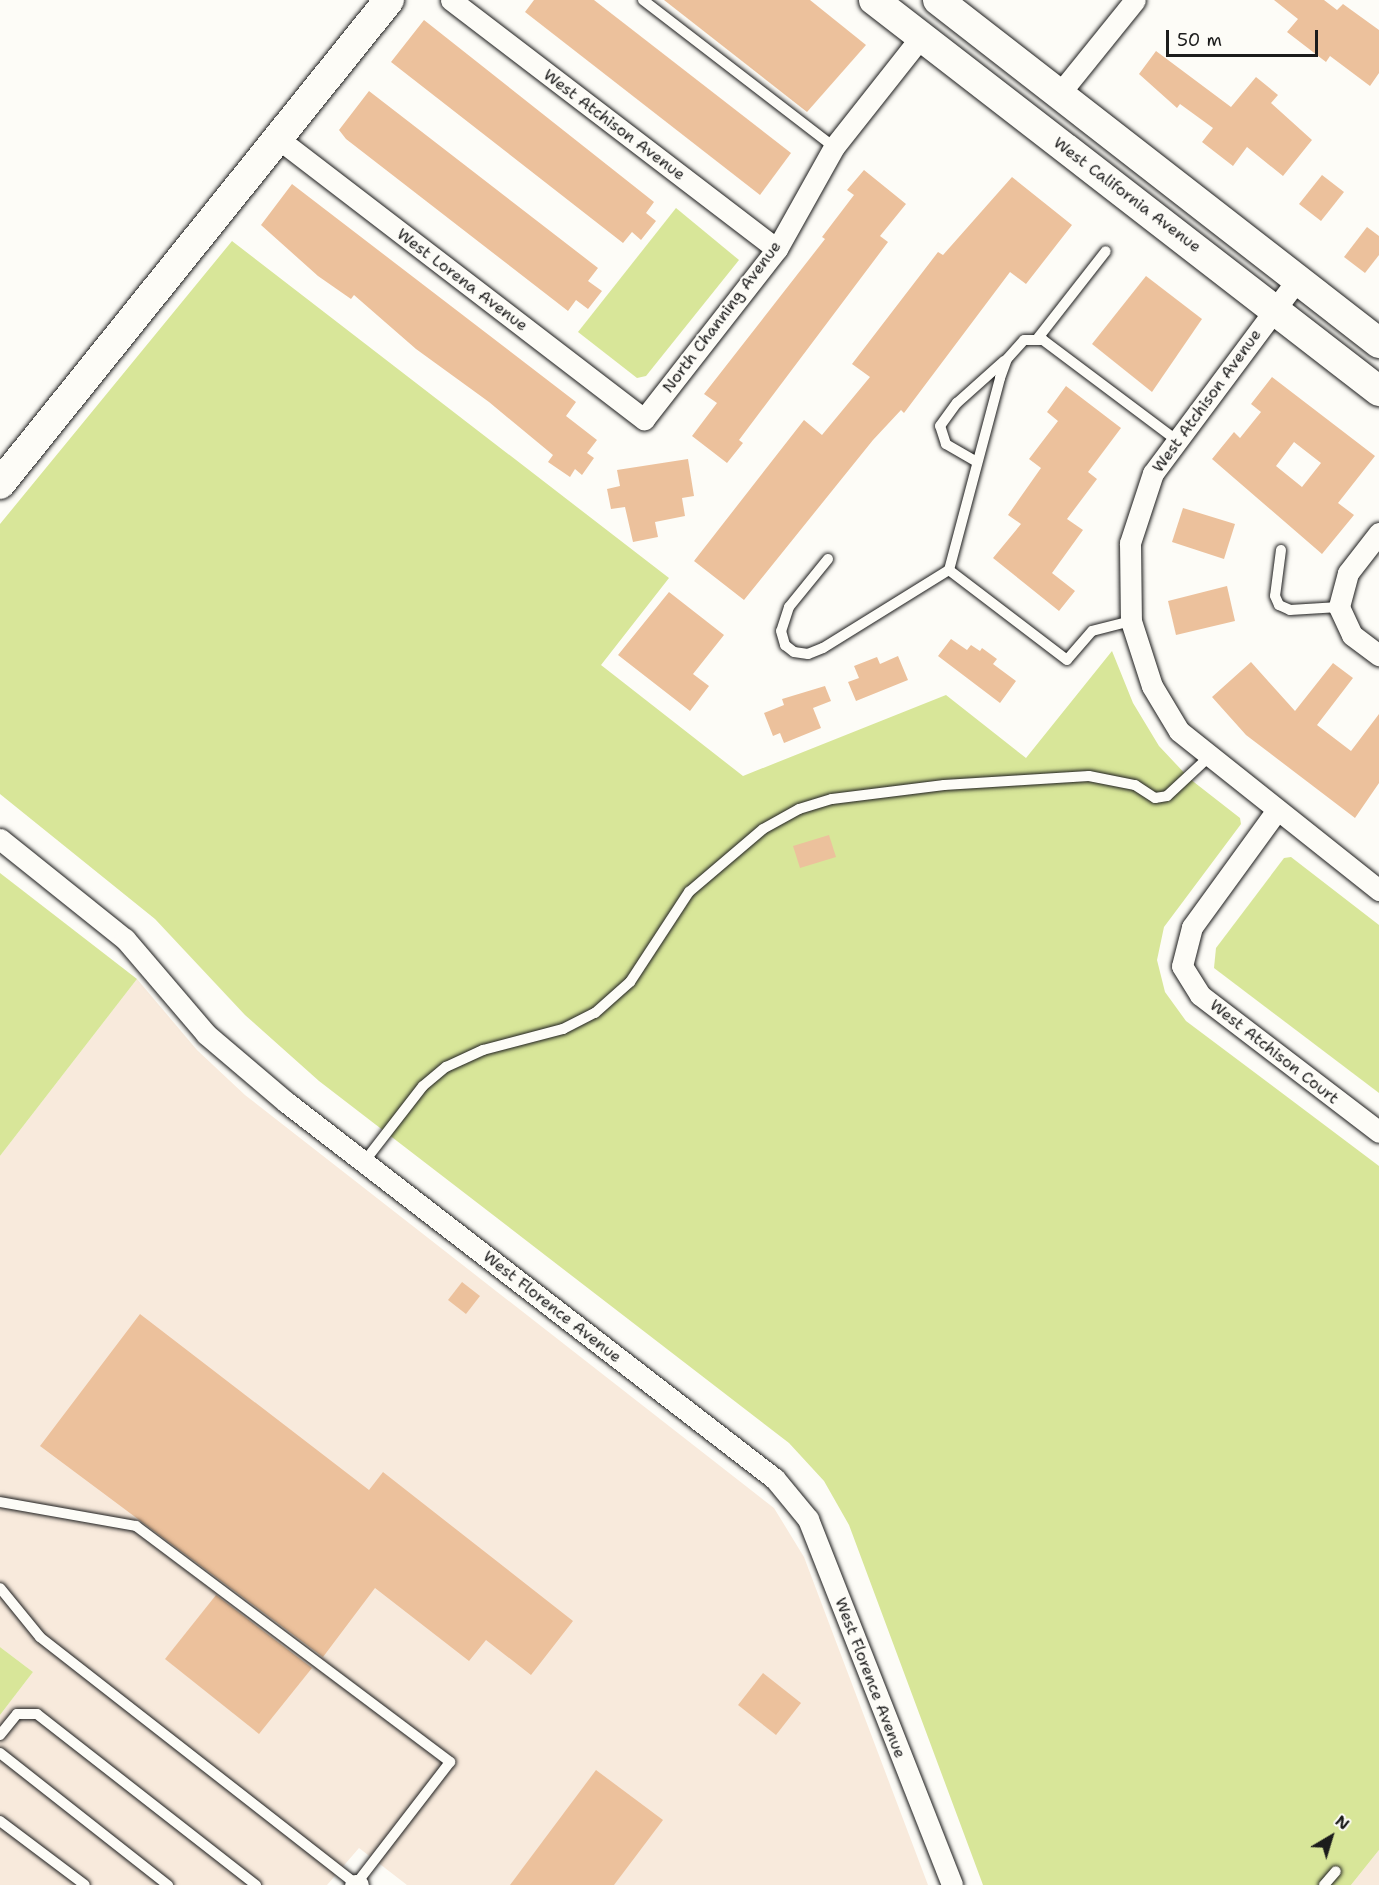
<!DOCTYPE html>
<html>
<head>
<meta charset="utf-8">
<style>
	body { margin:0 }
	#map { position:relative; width:1379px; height:1885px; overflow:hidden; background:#fdfcf7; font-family:"Shantell Sans",sans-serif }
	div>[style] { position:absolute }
	.built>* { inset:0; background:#f8eadc }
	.green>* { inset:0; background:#d8e699 }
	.building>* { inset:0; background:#ecc19c }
	.roads { filter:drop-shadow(0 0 2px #1c1c1c) drop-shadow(0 0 2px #1c1c1c) }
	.lane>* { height:10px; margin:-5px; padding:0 5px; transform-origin:5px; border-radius:5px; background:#fdfcf7 }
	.street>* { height:21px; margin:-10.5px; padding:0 10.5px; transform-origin:10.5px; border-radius:10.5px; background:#fdfcf7 }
	.secondary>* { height:30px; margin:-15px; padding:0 15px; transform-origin:15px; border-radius:15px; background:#fdfcf7 }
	span { translate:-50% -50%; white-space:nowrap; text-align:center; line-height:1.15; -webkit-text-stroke:4.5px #fdfcf7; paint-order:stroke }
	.street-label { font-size:16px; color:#1c1c1c }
	.north { position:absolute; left:1301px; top:1807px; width:60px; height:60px; -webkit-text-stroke:4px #fdfcf7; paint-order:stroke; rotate:38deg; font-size:16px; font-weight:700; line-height:24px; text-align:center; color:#1c1c1c }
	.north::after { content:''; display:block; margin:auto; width:21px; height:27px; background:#1c1c1c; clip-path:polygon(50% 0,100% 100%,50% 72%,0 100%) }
	.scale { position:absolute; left:1166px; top:30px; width:152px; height:27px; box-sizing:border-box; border:3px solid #1c1c1c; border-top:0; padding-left:8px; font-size:18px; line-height:21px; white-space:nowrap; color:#1c1c1c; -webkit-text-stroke:4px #fdfcf7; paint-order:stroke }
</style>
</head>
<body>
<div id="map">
	<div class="built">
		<div style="clip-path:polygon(137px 979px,197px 1050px,245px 1095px,774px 1508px,804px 1557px,928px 1885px,407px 1885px,359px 1848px,327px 1885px,0 1885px,0 1715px,33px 1672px,0 1647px,0 1156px)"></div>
		<div style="clip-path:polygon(1379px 1850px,1379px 1885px,1351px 1885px)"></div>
	</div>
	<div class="green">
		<div style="clip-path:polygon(676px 208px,739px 260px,646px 376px,637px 378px,578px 332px)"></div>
		<div style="clip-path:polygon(232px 241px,669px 578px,601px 665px,743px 776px,946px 695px,1026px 758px,1112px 651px,1133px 703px,1159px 746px,1190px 779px,1240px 818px,1241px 824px,1164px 927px,1157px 960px,1165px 992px,1186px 1021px,1379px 1166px,1379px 1850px,1351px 1885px,983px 1885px,849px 1525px,824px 1481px,789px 1443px,319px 1081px,245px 1015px,155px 919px,0 794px,0 524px)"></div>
		<div style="clip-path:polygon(1291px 857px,1379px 925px,1379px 1093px,1214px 968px,1216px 948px,1284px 858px)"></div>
		<div style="clip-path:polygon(0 873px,137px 979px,0 1156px)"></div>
		<div style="clip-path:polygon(0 1647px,33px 1672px,0 1715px)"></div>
	</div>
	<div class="building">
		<div style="clip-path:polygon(534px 0,594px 0,791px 153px,760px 195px,525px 12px)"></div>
		<div style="clip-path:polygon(664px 0,810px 0,866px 45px,807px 112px)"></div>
		<div style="clip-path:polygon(1274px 0,1324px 0,1337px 10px,1343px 4px,1379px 30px,1379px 73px,1370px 86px,1330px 56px,1326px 62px,1287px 32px,1298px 19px)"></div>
		<div style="clip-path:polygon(424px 20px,654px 202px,646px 213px,656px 221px,641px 240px,632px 232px,623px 243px,391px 62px)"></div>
		<div style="clip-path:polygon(1156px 51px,1231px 107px,1256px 77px,1278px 95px,1271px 103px,1312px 140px,1283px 176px,1247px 147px,1233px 166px,1202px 142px,1213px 128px,1180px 104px,1177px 108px,1139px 74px)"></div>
		<div style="clip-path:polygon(369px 91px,598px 268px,588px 281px,602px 291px,588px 309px,576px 300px,568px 311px,346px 139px,339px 130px)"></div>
		<div style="clip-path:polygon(864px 170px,906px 204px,880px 236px,888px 242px,739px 440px,743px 443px,727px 463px,692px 436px,717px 403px,704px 394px,825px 239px,822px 237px,854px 195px,847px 190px)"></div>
		<div style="clip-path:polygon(1322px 175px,1344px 192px,1321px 221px,1299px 204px)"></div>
		<div style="clip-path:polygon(1012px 177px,1072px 225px,1026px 284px,1010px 272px,904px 413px,901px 410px,873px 440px,744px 600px,694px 561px,804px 420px,822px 435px,870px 377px,852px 364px,938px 252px,943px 255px)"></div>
		<div style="clip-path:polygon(292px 184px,576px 402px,566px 416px,597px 440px,587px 453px,594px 458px,582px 475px,575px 469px,570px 477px,548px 462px,553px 455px,489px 402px,416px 349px,354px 295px,351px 299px,318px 276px,261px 225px)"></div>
		<div style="clip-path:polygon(1367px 227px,1379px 236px,1379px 255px,1365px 273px,1344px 257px)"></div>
		<div style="clip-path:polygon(1146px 276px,1202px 319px,1152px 392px,1092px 344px)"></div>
		<div style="clip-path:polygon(evenodd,1272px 377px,1375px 456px,1338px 503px,1354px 515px,1322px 554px,1212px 459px,1234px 432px,1240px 438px,1261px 412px,1251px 404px,1272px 377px,1294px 442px,1321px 463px,1302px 487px,1276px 466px,1294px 442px)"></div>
		<div style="clip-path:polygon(1066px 386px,1121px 428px,1088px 472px,1097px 479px,1067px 519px,1083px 530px,1052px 573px,1075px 591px,1059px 611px,993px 558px,1021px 524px,1008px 515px,1041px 468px,1029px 459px,1058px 421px,1047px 412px)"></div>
		<div style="clip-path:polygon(688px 459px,694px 496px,682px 498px,685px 516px,655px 522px,658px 537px,633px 542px,625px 507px,611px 509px,607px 489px,620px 486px,617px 470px)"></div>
		<div style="clip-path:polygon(1183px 508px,1235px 524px,1224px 559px,1172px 542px)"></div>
		<div style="clip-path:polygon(1227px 586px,1235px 621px,1176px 635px,1168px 601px)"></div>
		<div style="clip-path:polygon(669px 592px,724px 635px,693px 674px,709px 686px,690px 711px,618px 655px)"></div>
		<div style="clip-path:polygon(951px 639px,967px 650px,971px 645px,980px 651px,982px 648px,997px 659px,993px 664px,1016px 681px,1000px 703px,938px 656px)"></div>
		<div style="clip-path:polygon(898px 656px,908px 680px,856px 701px,848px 682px,859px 678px,854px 666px,877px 657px,880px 664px)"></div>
		<div style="clip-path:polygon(1251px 662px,1295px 711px,1333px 663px,1353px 678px,1317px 725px,1351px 751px,1379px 714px,1379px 783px,1355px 818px,1246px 735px,1212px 697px)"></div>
		<div style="clip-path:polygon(825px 686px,831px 701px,813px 708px,821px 728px,784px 743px,780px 733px,773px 736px,764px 713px,784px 705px,782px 699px)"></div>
		<div style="clip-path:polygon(829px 835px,836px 857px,800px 868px,793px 846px)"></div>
		<div style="clip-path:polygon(462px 1282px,480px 1296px,466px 1314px,448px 1300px)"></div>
		<div style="clip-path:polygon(140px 1314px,369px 1490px,383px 1472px,573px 1621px,531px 1675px,486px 1640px,469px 1661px,375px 1588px,323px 1657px,40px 1446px)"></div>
		<div style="clip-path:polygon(216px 1595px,312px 1668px,259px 1734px,165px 1659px)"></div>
		<div style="clip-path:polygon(763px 1673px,801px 1703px,776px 1735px,738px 1705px)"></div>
		<div style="clip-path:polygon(596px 1770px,663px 1820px,614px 1885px,510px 1885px)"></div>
	</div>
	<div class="roads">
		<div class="lane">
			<div style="left:643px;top:0;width:241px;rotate:37.6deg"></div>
			<div style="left:1038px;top:338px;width:110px;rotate:-52deg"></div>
			<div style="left:977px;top:462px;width:36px;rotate:-150deg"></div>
			<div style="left:946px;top:444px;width:19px;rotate:-108deg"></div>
			<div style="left:940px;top:426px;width:29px;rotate:-54deg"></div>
			<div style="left:957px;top:403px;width:63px;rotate:-41.8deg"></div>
			<div style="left:1281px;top:550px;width:46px;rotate:97.4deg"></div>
			<div style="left:1275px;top:596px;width:10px;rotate:66deg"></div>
			<div style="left:1279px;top:605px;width:12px;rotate:24deg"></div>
			<div style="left:1290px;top:610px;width:49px;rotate:-3.5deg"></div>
			<div style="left:828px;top:559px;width:62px;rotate:129.1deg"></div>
			<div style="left:789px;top:607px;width:25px;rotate:108deg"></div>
			<div style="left:781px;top:631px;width:15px;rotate:74deg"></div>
			<div style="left:785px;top:645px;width:11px;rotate:38deg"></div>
			<div style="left:794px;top:652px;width:14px;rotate:8deg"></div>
			<div style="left:808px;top:654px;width:16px;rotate:-22deg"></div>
			<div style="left:823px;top:648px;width:148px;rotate:-31.8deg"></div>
			<div style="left:1131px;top:621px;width:40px;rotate:165.6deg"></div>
			<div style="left:1092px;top:631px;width:38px;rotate:131deg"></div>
			<div style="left:1067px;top:660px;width:148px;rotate:-142.7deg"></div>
			<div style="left:949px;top:570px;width:199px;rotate:-75.1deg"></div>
			<div style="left:1000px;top:378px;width:20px;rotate:-70deg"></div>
			<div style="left:1007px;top:359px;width:25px;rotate:-48deg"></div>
			<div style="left:1024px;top:340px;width:19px"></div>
			<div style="left:1043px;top:340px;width:165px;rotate:36.9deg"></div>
			<div style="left:364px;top:1162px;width:96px;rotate:-52.2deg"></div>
			<div style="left:423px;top:1086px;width:30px;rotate:-40deg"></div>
			<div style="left:446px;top:1067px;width:41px;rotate:-24.7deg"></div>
			<div style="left:483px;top:1050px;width:83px;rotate:-14.7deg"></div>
			<div style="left:563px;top:1029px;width:36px;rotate:-27deg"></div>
			<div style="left:595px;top:1013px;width:47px;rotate:-41.5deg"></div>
			<div style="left:630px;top:982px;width:108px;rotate:-56.8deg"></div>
			<div style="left:689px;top:892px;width:97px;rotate:-40.4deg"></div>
			<div style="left:763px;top:829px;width:41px;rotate:-29.1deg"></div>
			<div style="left:799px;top:809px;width:34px;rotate:-17deg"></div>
			<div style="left:832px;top:799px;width:113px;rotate:-7.1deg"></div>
			<div style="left:944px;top:785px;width:145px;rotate:-3.6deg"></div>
			<div style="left:1089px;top:776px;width:47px;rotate:11.1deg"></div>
			<div style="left:1135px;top:785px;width:24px;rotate:33deg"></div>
			<div style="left:1155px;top:798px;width:12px;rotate:-9deg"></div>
			<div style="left:1167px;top:796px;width:57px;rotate:-42.9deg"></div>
			<div style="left:0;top:1502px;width:138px;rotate:10deg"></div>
			<div style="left:136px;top:1526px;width:393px;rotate:36.9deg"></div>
			<div style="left:450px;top:1762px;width:154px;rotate:127.6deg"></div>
			<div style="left:356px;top:1884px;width:401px;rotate:-142deg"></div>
			<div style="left:40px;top:1637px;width:63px;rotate:-129.2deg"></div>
			<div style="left:0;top:1735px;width:27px;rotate:-51deg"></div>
			<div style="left:17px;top:1714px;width:20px"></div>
			<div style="left:37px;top:1714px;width:278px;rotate:38deg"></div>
			<div style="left:0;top:1753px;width:214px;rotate:38.2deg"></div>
			<div style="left:0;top:1821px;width:106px;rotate:37deg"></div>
			<div style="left:1324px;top:1885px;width:18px;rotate:-49deg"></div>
		</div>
		<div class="street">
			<div style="left:451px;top:0;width:410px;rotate:37.4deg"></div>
			<div style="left:1060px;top:93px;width:119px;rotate:-51.1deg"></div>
			<div style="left:280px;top:140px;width:459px;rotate:37.5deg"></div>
			<div style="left:644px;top:419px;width:216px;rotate:-52deg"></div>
			<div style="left:777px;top:249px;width:117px;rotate:-60.8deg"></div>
			<div style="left:834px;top:147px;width:140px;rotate:-51.7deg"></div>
			<div style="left:1297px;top:280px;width:241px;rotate:126.7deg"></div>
			<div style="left:1153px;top:473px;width:74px;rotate:108.2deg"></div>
			<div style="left:1130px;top:543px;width:78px;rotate:89.3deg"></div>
			<div style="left:1131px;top:621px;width:68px;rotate:72.1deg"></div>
			<div style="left:1152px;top:686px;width:52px;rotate:59deg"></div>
			<div style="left:1179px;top:731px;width:256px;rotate:38.5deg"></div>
			<div style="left:1379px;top:533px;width:51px;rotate:127.8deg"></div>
			<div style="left:1348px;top:573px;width:35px;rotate:105deg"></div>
			<div style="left:1339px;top:607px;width:31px;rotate:65deg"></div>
			<div style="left:1352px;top:635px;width:34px;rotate:37deg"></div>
			<div style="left:1277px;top:810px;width:145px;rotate:126deg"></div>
			<div style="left:1192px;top:927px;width:40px;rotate:104.4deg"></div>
			<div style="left:1182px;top:966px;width:34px;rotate:58deg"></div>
			<div style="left:1200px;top:995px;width:225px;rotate:37.4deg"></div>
			<div style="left:0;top:839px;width:160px;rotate:38.7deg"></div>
			<div style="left:125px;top:939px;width:125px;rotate:49.5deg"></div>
			<div style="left:206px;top:1034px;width:105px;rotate:40.4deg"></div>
			<div style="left:286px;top:1102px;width:617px;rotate:37.63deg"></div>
			<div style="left:775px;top:1479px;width:52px;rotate:50.5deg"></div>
			<div style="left:808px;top:1519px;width:393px;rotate:68.5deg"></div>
			<div style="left:355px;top:1885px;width:3px"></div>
		</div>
		<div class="secondary">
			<div style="left:874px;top:0;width:639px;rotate:37.75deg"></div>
			<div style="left:938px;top:0;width:559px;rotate:37.87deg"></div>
			<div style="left:0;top:484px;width:621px;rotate:-51.21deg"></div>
		</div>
	</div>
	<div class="street-label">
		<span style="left:614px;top:125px;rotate:37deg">West Atchison Avenue</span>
		<span style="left:1127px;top:195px;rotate:37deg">West California Avenue</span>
		<span style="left:462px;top:280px;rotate:37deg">West Lorena Avenue</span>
		<span style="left:722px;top:317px;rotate:-53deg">North Channing Avenue</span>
		<span style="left:1207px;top:401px;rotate:-54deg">West Atchison Avenue</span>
		<span style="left:1274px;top:1052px;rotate:38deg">West Atchison Court</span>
		<span style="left:552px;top:1307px;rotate:38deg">West Florence Avenue</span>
		<span style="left:870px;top:1678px;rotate:69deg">West Florence Avenue</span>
	</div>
	<div class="north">N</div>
	<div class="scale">50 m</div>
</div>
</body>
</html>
